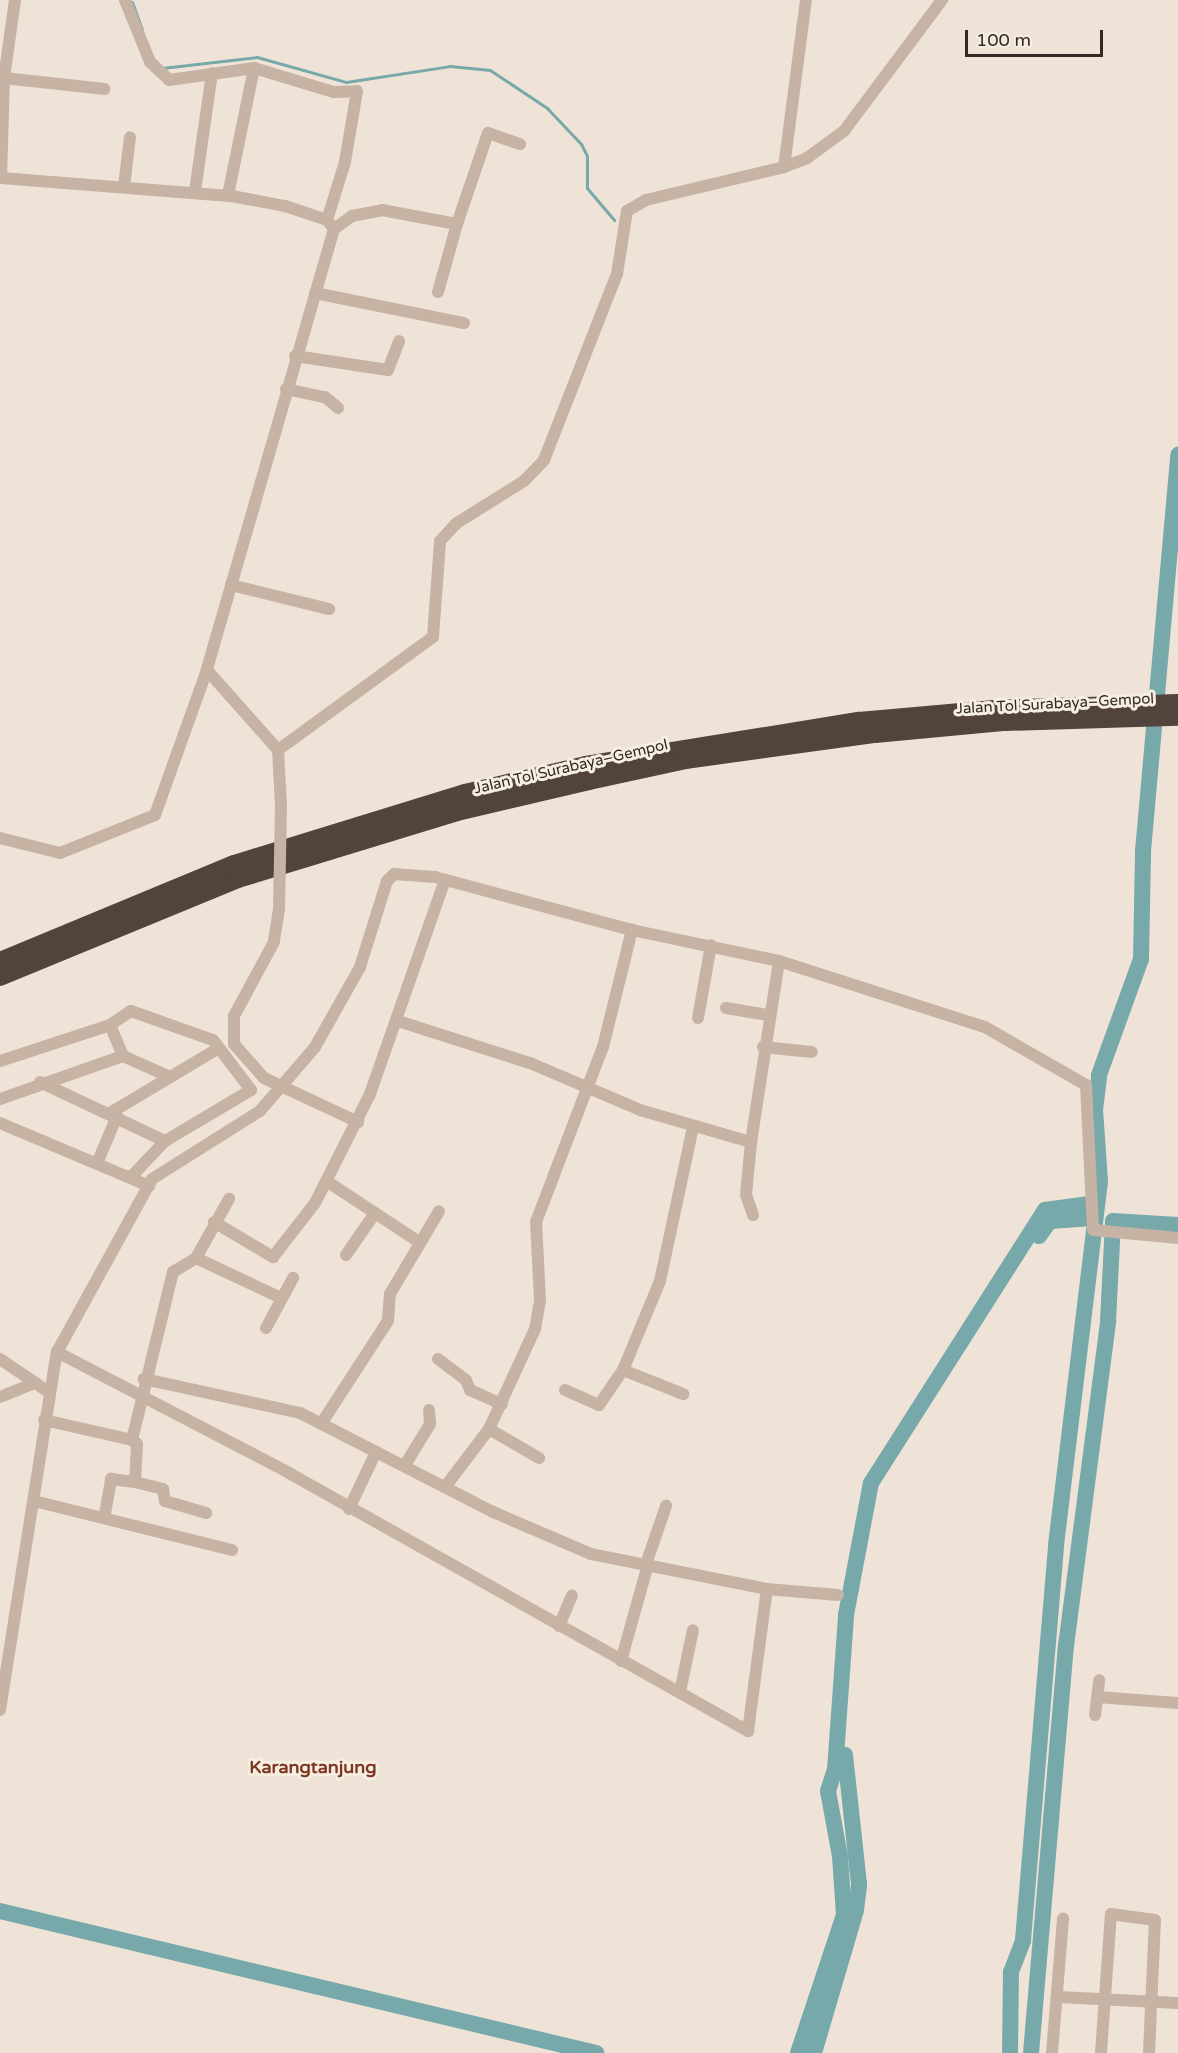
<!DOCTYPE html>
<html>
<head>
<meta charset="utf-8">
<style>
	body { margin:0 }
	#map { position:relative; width:1178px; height:2053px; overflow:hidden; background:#efe3d7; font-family:"Varela Round",sans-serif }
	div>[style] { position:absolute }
	.stream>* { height:3px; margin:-1.5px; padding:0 1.5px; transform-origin:1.5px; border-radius:1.5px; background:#77a9ab }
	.river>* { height:16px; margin:-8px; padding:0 8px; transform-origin:8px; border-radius:8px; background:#77a9ab }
	.minor>* { height:12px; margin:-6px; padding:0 6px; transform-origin:6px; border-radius:6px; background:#c6b3a4 }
	.highway>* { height:18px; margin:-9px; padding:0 9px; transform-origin:9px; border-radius:9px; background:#52433c }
	.minor-bridge>* { height:12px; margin:-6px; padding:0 6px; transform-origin:6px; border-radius:6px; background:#c6b3a4 }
	span { translate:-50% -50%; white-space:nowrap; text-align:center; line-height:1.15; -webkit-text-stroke:6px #f7eee2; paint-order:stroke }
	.street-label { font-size:15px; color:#322925 }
	.quarter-label { font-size:18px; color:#7d3722; font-weight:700 }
	.scale { position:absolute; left:965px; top:30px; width:138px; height:27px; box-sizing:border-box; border:3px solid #322925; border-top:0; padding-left:8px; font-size:18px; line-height:21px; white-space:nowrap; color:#322925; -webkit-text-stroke:4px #f7eee2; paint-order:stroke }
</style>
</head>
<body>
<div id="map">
	<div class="stream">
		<div style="left:132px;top:2px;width:29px;rotate:70deg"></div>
		<div style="left:162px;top:68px;width:96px;rotate:-6.6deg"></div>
		<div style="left:257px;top:57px;width:92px;rotate:15.7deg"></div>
		<div style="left:346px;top:82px;width:105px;rotate:-8.7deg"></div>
		<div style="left:450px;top:66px;width:40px;rotate:5.7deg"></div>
		<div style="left:490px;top:70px;width:69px;rotate:33.7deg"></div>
		<div style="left:547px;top:108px;width:50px;rotate:46.6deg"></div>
		<div style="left:581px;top:144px;width:13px;rotate:63deg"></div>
		<div style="left:587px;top:156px;width:32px;rotate:90deg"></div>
		<div style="left:587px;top:188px;width:42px;rotate:49.8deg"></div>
	</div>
	<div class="river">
		<div style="left:1039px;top:1236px;width:19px;rotate:-54deg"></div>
		<div style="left:1050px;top:1221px;width:39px;rotate:-4deg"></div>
		<div style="left:0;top:1911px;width:613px;rotate:13.4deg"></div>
		<div style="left:798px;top:2053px;width:145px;rotate:-71.6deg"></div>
		<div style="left:844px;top:1915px;width:59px;rotate:-93.9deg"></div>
		<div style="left:840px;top:1856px;width:66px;rotate:-100.5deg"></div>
		<div style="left:828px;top:1791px;width:22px;rotate:-72deg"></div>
		<div style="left:835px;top:1770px;width:155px;rotate:-85.9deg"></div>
		<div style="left:846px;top:1615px;width:134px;rotate:-79.3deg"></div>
		<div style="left:871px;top:1483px;width:324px;rotate:-57.5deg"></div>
		<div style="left:1045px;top:1210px;width:52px;rotate:-7.7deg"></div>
		<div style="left:814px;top:2053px;width:149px;rotate:-73.6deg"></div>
		<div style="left:856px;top:1910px;width:26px;rotate:-83deg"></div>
		<div style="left:859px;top:1884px;width:130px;rotate:-96.2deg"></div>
		<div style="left:1010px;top:2053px;width:81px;rotate:-89.3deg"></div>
		<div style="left:1011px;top:1972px;width:34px;rotate:-69deg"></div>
		<div style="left:1023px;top:1940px;width:396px;rotate:-85.2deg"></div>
		<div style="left:1056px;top:1545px;width:367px;rotate:-83.1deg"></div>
		<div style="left:1100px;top:1181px;width:71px;rotate:-94deg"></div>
		<div style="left:1095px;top:1110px;width:35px;rotate:-83deg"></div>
		<div style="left:1099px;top:1075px;width:123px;rotate:-70.1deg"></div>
		<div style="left:1141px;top:959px;width:108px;rotate:-88.9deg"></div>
		<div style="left:1143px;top:851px;width:398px;rotate:-84.9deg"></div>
		<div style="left:1031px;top:2053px;width:409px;rotate:-85.1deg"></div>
		<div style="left:1066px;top:1646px;width:328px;rotate:-82.6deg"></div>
		<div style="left:1108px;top:1321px;width:100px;rotate:-87.1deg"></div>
		<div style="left:1113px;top:1221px;width:65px;rotate:3.5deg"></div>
	</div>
	<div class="minor">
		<div style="left:15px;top:0;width:79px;rotate:98deg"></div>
		<div style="left:4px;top:78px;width:100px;rotate:91.7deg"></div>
		<div style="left:1px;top:178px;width:232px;rotate:4.5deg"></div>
		<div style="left:232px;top:196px;width:54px;rotate:10.7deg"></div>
		<div style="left:285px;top:206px;width:44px;rotate:18.4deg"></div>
		<div style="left:327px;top:220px;width:11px;rotate:52deg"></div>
		<div style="left:334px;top:229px;width:459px;rotate:106.1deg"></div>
		<div style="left:207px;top:670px;width:107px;rotate:48.4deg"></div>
		<div style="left:278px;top:750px;width:55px;rotate:86.9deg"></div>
		<div style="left:125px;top:0;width:67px;rotate:68deg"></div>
		<div style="left:150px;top:62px;width:26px;rotate:43deg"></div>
		<div style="left:169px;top:80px;width:86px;rotate:-8deg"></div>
		<div style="left:254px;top:68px;width:84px;rotate:16.7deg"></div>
		<div style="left:334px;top:92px;width:23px;rotate:-2deg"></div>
		<div style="left:357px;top:91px;width:72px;rotate:99.6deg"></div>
		<div style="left:345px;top:162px;width:61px;rotate:107.2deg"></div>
		<div style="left:4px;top:78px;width:101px;rotate:6.3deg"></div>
		<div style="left:784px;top:167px;width:25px;rotate:-21deg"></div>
		<div style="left:807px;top:158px;width:46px;rotate:-36.1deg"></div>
		<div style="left:844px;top:131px;width:164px;rotate:-53.2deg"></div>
		<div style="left:124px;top:186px;width:49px;rotate:-83deg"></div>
		<div style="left:195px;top:191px;width:119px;rotate:-81.8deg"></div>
		<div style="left:228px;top:195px;width:130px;rotate:-78.4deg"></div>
		<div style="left:334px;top:229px;width:22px;rotate:-36deg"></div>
		<div style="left:352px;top:216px;width:31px;rotate:-11deg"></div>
		<div style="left:382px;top:210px;width:76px;rotate:10.6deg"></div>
		<div style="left:457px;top:224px;width:96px;rotate:-71.2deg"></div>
		<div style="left:488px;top:133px;width:34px;rotate:19deg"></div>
		<div style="left:438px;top:292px;width:71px;rotate:-74.4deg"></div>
		<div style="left:315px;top:293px;width:152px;rotate:11.4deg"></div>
		<div style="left:295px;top:356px;width:94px;rotate:8.6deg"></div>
		<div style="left:388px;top:370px;width:31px;rotate:-69deg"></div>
		<div style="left:286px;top:389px;width:40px;rotate:12deg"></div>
		<div style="left:325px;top:397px;width:17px;rotate:40deg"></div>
		<div style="left:231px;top:585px;width:101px;rotate:13.8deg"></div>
		<div style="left:278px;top:750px;width:192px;rotate:-36.1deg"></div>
		<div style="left:433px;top:637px;width:96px;rotate:-85.8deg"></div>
		<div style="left:440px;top:541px;width:25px;rotate:-47deg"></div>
		<div style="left:457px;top:523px;width:79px;rotate:-32.1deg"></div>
		<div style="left:524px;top:481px;width:29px;rotate:-46deg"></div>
		<div style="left:544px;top:460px;width:200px;rotate:-68.6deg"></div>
		<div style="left:617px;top:274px;width:64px;rotate:-81deg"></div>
		<div style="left:627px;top:211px;width:22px;rotate:-30deg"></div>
		<div style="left:646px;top:200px;width:142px;rotate:-13.4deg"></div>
		<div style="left:784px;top:167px;width:168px;rotate:-82.5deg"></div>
		<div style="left:0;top:838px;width:62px;rotate:14deg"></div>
		<div style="left:60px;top:853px;width:102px;rotate:-21.8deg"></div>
		<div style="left:155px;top:815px;width:154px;rotate:-70.3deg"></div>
		<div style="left:279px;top:909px;width:33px;rotate:99deg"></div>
		<div style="left:274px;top:942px;width:84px;rotate:118.4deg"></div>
		<div style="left:234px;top:1016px;width:28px;rotate:90deg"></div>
		<div style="left:234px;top:1044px;width:45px;rotate:48.6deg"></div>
		<div style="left:264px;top:1078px;width:104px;rotate:25.1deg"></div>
		<div style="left:726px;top:1008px;width:43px;rotate:9.5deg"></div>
		<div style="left:698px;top:1018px;width:74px;rotate:-79.9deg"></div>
		<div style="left:398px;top:1021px;width:139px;rotate:17.7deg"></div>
		<div style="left:530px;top:1063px;width:120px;rotate:23.1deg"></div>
		<div style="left:640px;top:1110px;width:116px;rotate:16.1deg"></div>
		<div style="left:110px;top:1025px;width:34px;rotate:67deg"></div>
		<div style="left:123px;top:1056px;width:49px;rotate:24deg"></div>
		<div style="left:763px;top:1047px;width:49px;rotate:5.8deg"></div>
		<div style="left:0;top:1061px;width:116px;rotate:-18.1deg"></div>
		<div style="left:110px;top:1025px;width:25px;rotate:-34deg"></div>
		<div style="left:131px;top:1011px;width:87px;rotate:19.5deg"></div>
		<div style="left:213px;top:1040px;width:63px;rotate:52.8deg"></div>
		<div style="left:251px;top:1090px;width:100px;rotate:149.3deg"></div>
		<div style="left:165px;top:1141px;width:50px;rotate:133.4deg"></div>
		<div style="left:40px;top:1082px;width:138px;rotate:25.3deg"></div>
		<div style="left:0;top:1099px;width:130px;rotate:-19.3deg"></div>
		<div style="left:110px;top:1113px;width:127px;rotate:-30.8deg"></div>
		<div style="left:0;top:1123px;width:162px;rotate:22.9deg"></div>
		<div style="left:98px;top:1161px;width:49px;rotate:-67.1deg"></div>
		<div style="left:328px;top:1182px;width:109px;rotate:33.4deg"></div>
		<div style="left:753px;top:1215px;width:21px;rotate:-109deg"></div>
		<div style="left:746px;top:1195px;width:53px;rotate:-84.6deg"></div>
		<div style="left:751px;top:1142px;width:183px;rotate:-81.2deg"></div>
		<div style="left:214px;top:1222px;width:69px;rotate:30.7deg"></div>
		<div style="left:273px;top:1257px;width:68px;rotate:-52.1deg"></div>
		<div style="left:315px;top:1203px;width:122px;rotate:-63.2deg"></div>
		<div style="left:370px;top:1094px;width:227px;rotate:-70.7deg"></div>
		<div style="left:346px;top:1255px;width:51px;rotate:-55.4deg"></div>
		<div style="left:196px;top:1258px;width:92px;rotate:25.2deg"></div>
		<div style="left:266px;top:1328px;width:57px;rotate:-61.6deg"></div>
		<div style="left:57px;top:1352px;width:262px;rotate:27.5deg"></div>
		<div style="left:289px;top:1473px;width:527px;rotate:29.34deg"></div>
		<div style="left:748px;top:1731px;width:143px;rotate:-82.4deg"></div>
		<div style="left:767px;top:1589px;width:179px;rotate:-168.8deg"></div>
		<div style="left:591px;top:1554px;width:107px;rotate:-156.8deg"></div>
		<div style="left:493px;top:1512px;width:217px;rotate:-152.8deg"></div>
		<div style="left:300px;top:1413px;width:160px;rotate:-167.7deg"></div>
		<div style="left:0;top:1359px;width:57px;rotate:34.2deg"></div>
		<div style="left:438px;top:1359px;width:35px;rotate:37deg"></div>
		<div style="left:466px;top:1380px;width:11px;rotate:68deg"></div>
		<div style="left:470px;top:1390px;width:35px;rotate:24deg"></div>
		<div style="left:623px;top:1370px;width:65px;rotate:21.8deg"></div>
		<div style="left:565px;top:1390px;width:37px;rotate:24deg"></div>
		<div style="left:599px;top:1405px;width:42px;rotate:-55.6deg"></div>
		<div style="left:623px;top:1370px;width:96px;rotate:-67.4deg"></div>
		<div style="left:660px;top:1281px;width:157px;rotate:-77.9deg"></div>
		<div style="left:0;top:1397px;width:38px;rotate:-22deg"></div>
		<div style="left:44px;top:1420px;width:90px;rotate:12.8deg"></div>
		<div style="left:321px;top:1424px;width:123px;rotate:-57deg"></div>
		<div style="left:388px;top:1321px;width:27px;rotate:-86deg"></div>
		<div style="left:390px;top:1294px;width:96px;rotate:-59.4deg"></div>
		<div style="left:489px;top:1429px;width:58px;rotate:30.1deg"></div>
		<div style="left:405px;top:1465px;width:48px;rotate:-58.6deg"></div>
		<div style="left:430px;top:1424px;width:14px;rotate:-94deg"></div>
		<div style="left:135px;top:1482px;width:29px;rotate:14deg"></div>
		<div style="left:163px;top:1489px;width:12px;rotate:81deg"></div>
		<div style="left:165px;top:1501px;width:43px;rotate:16.3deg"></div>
		<div style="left:445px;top:1487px;width:73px;rotate:-52.8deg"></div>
		<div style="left:489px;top:1429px;width:110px;rotate:-65.3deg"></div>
		<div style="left:535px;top:1329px;width:29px;rotate:-80deg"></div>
		<div style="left:540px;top:1300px;width:78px;rotate:-92.9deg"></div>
		<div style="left:536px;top:1222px;width:187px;rotate:-69.1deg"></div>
		<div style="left:603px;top:1047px;width:121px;rotate:-76.1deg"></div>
		<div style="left:34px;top:1501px;width:204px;rotate:13.9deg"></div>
		<div style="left:349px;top:1509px;width:63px;rotate:-64.7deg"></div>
		<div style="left:105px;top:1514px;width:36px;rotate:-80deg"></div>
		<div style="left:111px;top:1479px;width:24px;rotate:7deg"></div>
		<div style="left:135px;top:1482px;width:38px;rotate:-87deg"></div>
		<div style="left:137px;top:1444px;width:6px;rotate:-141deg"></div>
		<div style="left:132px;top:1440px;width:173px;rotate:-76.3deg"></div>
		<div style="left:173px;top:1272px;width:27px;rotate:-31deg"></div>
		<div style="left:196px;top:1258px;width:68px;rotate:-60.8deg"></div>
		<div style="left:645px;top:1567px;width:65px;rotate:-71deg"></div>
		<div style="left:767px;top:1589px;width:71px;rotate:4.8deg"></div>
		<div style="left:559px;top:1626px;width:33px;rotate:-67deg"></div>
		<div style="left:621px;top:1661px;width:97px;rotate:-74.4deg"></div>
		<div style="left:680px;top:1692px;width:63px;rotate:-78.2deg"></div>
		<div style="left:1097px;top:1697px;width:81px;rotate:4.2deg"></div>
		<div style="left:0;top:1710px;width:363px;rotate:-81deg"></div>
		<div style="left:57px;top:1352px;width:197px;rotate:-61.2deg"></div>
		<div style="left:152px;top:1179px;width:128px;rotate:-32.2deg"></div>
		<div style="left:260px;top:1111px;width:84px;rotate:-49.3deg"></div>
		<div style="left:315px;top:1047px;width:92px;rotate:-60.6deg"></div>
		<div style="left:360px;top:967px;width:90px;rotate:-72.6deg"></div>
		<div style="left:387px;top:881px;width:10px;rotate:-45deg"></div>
		<div style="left:394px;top:874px;width:41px;rotate:4.2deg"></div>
		<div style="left:435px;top:877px;width:204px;rotate:15.1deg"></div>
		<div style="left:632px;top:930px;width:150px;rotate:11.9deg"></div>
		<div style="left:779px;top:961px;width:216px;rotate:17.8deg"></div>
		<div style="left:985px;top:1027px;width:116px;rotate:29.9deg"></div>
		<div style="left:1086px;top:1085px;width:145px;rotate:87.2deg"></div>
		<div style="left:1093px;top:1230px;width:85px;rotate:5.4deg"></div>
		<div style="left:1095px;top:1715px;width:35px;rotate:-83deg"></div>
		<div style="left:1059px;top:1997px;width:119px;rotate:2.9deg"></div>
		<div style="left:1052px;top:2053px;width:135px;rotate:-85.3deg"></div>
		<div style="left:1101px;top:2053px;width:139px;rotate:-85.9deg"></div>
		<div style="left:1111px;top:1914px;width:44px;rotate:7.8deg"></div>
		<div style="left:1155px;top:1920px;width:133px;rotate:92.6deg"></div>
	</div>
	<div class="highway">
		<div style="left:0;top:961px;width:253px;rotate:-22.5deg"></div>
		<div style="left:234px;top:864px;width:242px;rotate:-17.1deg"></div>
		<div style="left:465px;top:793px;width:124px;rotate:-13deg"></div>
		<div style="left:586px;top:765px;width:277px;rotate:-9.2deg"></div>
		<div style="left:859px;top:721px;width:136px;rotate:-5.1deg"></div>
		<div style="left:994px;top:709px;width:184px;rotate:-1.9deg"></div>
		<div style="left:0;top:977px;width:257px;rotate:-22.4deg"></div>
		<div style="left:238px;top:879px;width:229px;rotate:-17deg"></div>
		<div style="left:457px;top:812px;width:136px;rotate:-13.2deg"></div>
		<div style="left:589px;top:781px;width:98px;rotate:-12.3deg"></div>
		<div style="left:685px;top:760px;width:192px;rotate:-7.8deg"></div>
		<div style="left:875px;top:734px;width:131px;rotate:-5.3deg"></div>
		<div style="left:1005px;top:722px;width:173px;rotate:-1.7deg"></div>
	</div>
	<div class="minor-bridge">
		<div style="left:279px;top:909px;width:104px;rotate:-88.9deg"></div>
	</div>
	<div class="street-label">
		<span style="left:1055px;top:704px;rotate:-3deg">Jalan Tol Surabaya–Gempol</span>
		<span style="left:571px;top:767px;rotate:-13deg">Jalan Tol Surabaya–Gempol</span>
	</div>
	<div class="quarter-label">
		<span style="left:313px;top:1767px">Karangtanjung</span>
	</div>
	<div class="scale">100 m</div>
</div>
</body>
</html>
